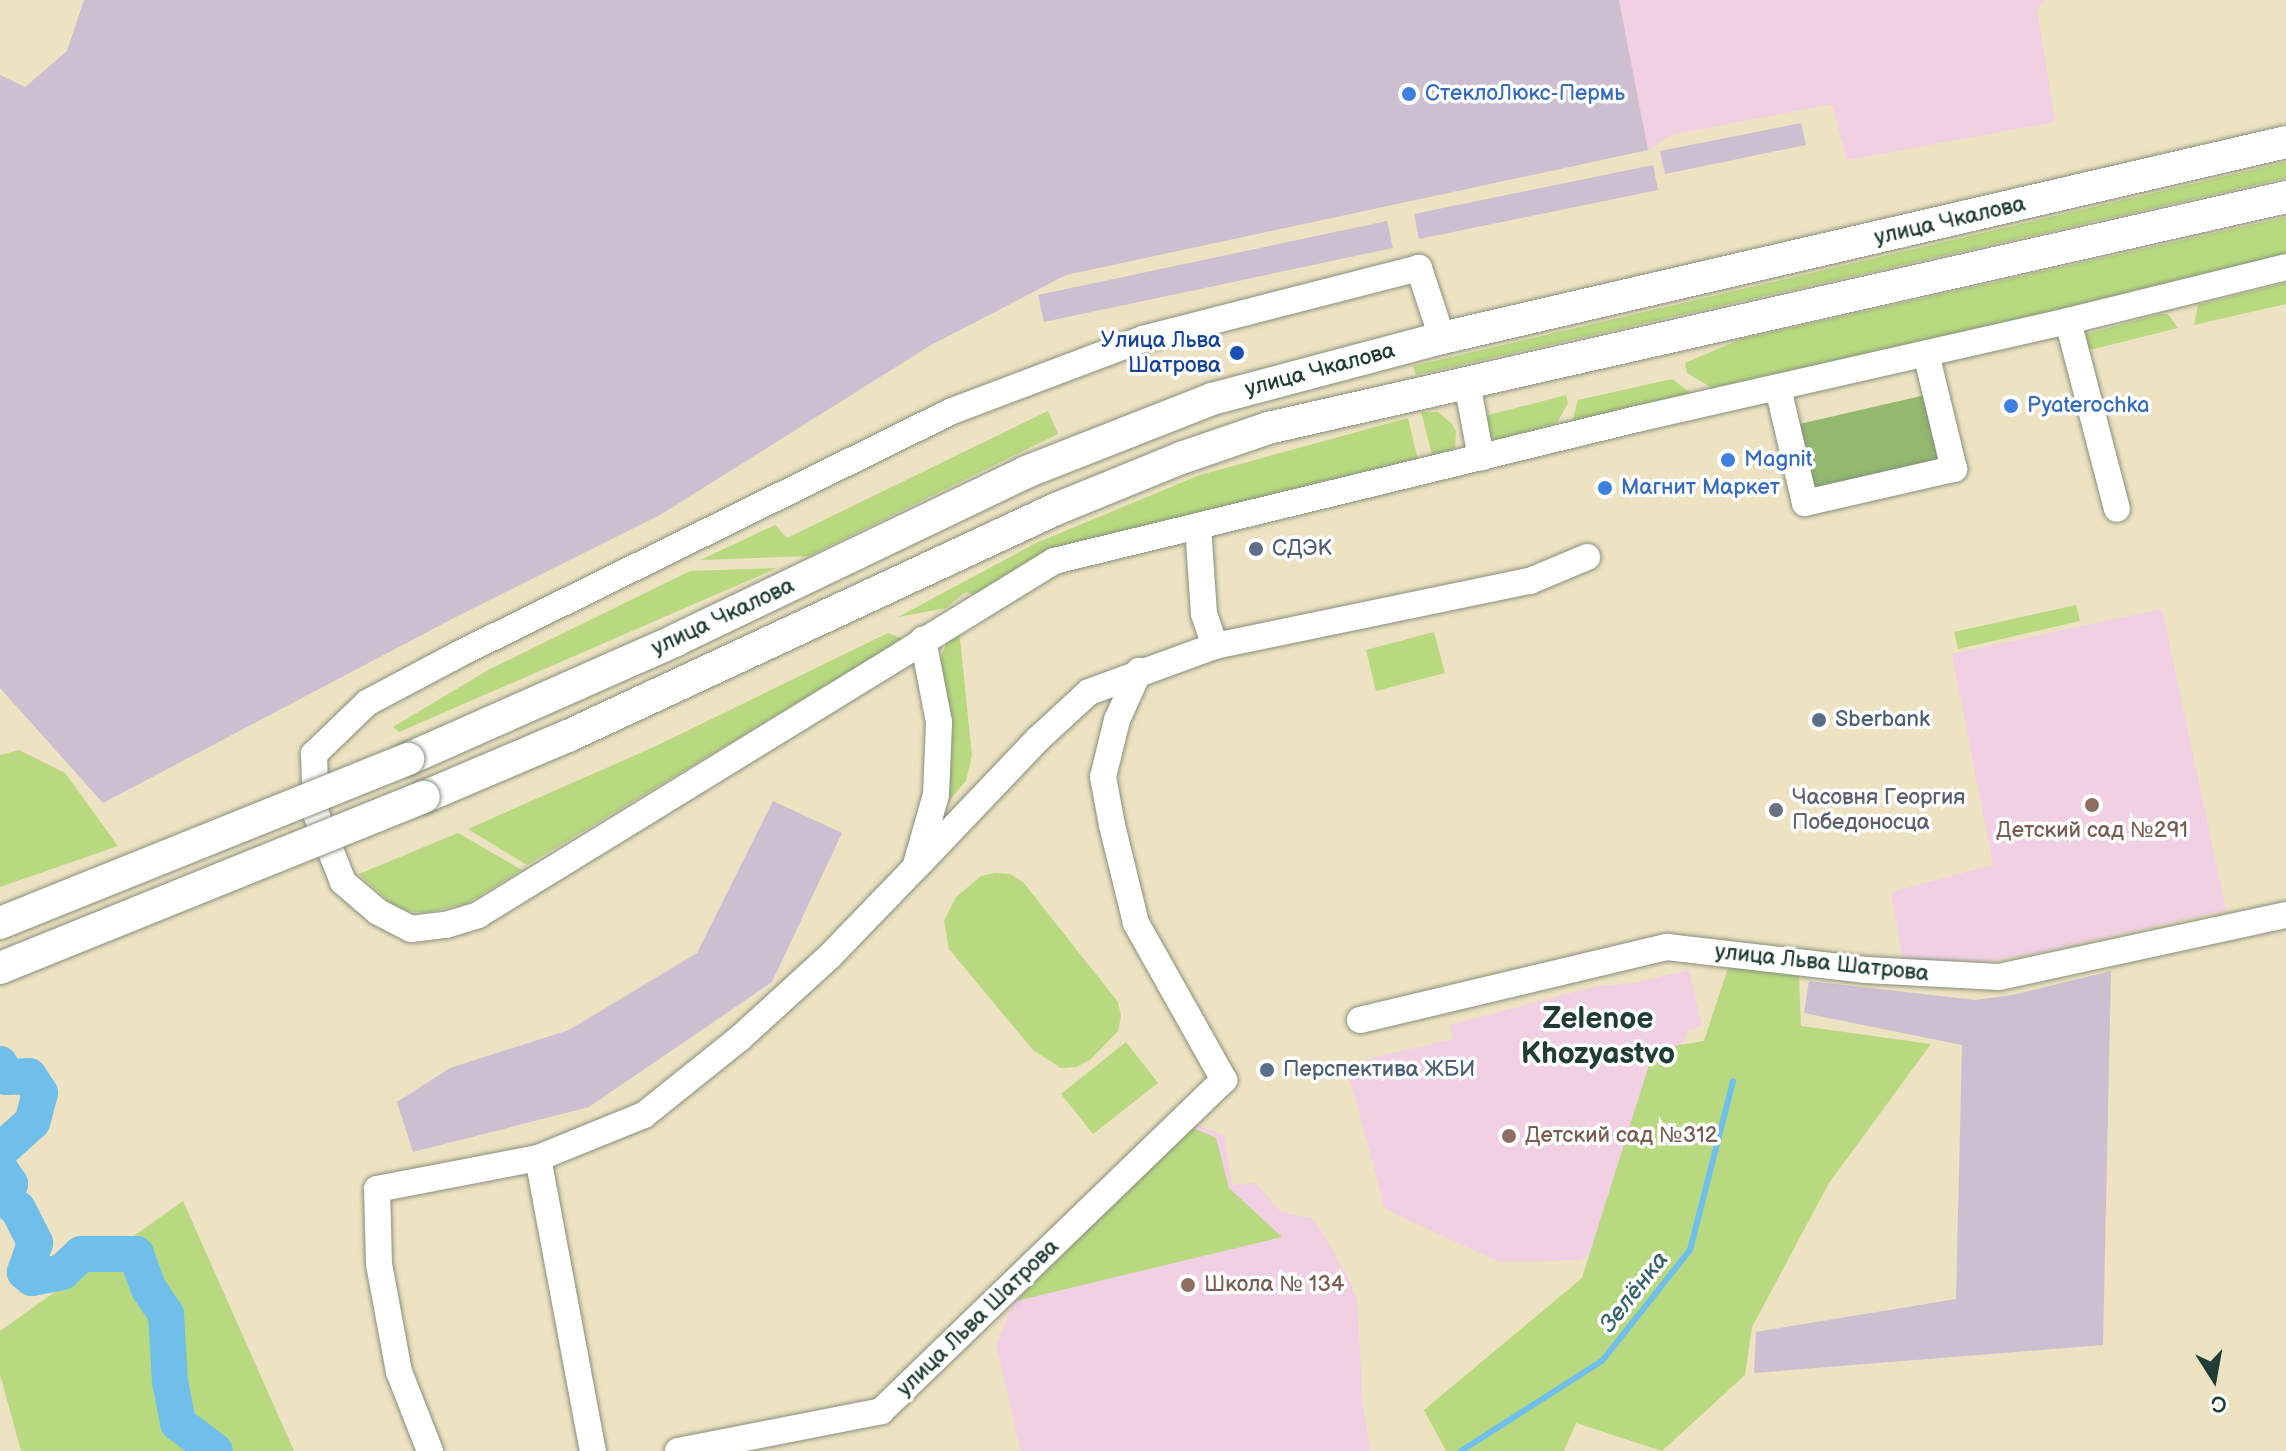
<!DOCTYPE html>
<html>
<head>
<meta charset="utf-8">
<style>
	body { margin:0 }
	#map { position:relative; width:2286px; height:1451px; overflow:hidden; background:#ede2c2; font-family:"Balsamiq Sans",sans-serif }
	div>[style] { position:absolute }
	.built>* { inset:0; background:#f1d0e3 }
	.industrial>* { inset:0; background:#cebed1 }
	.green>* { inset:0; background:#b8d980 }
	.forest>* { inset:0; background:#92b96e }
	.stream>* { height:6px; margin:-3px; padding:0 3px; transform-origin:3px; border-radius:3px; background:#70bfeb }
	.river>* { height:36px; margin:-18px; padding:0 18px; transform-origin:18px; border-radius:18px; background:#70bfeb }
	.roads { filter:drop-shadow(0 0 2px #86907b) drop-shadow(0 0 2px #86907b) }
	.minor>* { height:26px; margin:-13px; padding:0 13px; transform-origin:13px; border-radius:13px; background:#fff }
	.major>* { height:32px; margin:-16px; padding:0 16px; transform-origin:16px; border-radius:16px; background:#fff }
	.bridges { filter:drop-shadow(0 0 2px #86907b) drop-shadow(0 0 2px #86907b) }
	.major-bridge>* { height:32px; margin:-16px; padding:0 16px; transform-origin:16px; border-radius:16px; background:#fff }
	.dots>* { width:22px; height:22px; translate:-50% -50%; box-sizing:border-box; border:4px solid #fff; border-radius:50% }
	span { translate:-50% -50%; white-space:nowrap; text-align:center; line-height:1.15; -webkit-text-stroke:7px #fff; paint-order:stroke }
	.shop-label { font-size:22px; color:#366cbe }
	.left { translate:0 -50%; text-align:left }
	.street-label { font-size:22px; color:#1f3d34 }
	.transit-label { font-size:22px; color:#164399 }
	.right { translate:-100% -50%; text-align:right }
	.service-label { font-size:22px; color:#4e5e75 }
	.worship-label { font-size:22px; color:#5b616d }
	.education-label { font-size:22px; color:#785e54 }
	.water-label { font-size:24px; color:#37646b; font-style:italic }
	.district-label { font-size:30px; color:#1f3d34; font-weight:700 }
	.north { position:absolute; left:2174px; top:1339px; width:80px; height:80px; -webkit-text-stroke:6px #fff; paint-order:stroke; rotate:169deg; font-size:22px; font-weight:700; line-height:32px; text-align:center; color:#1f3d34 }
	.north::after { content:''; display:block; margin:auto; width:28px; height:36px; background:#1f3d34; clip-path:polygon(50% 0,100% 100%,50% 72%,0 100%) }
</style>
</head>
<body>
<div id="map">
	<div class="built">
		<div style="clip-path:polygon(1619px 0,2045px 0,2037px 9px,2055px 122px,1847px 160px,1832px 104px,1671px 135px,1648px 150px)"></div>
		<div style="clip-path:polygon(2162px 609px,2226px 910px,2032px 954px,1963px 965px,1903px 961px,1891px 892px,1993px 865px,1952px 654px)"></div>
		<div style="clip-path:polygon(1689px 970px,1702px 1026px,1687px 1030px,1621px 1237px,1580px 1260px,1499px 1262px,1385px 1209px,1346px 1064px,1453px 1039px,1450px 1025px,1597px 986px,1634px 983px)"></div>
		<div style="clip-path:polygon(1190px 1123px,1224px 1135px,1232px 1185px,1256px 1183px,1281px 1212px,1314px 1219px,1348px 1277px,1357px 1300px,1363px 1408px,1371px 1451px,1021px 1451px,996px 1345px,1017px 1293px)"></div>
	</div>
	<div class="industrial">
		<div style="clip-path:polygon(84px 0,1619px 0,1648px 150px,1066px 275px,931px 345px,660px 515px,450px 620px,103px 803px,0 688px,0 75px,25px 87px,67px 51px)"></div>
		<div style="clip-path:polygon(1801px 123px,1806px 145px,1665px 174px,1660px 151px)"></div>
		<div style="clip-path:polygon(1653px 165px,1658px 190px,1419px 239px,1414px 214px)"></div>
		<div style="clip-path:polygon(1387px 221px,1393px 248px,1044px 322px,1038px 295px)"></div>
		<div style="clip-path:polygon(773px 801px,842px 833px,772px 982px,589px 1107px,413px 1152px,397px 1102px,450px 1068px,569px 1030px,697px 953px)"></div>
		<div style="clip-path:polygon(2111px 971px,2103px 1345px,1754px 1373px,1756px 1332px,1956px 1299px,1962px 1045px,1804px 1013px,1809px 981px,1975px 1000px,2012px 995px)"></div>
	</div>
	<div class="green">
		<div style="clip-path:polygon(2286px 162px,2286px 178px,1416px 375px,1413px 366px)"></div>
		<div style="clip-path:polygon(2286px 217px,2286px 264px,1775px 383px,1772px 374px,1712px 388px,1687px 373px,1685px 363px,1741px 339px)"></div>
		<div style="clip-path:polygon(2286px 283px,2286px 304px,2194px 325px,2198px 305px)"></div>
		<div style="clip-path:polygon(2160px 314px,2168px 314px,2178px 328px,2082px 352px,2086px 334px)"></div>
		<div style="clip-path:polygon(1672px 379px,1702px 401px,1570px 430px,1578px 400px)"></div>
		<div style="clip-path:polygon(1566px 395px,1568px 403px,1557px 423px,1523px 433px,1524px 441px,1500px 442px,1489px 435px,1485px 416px)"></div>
		<div style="clip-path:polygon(1048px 411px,1058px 434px,809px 556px,700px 560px,775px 525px,787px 538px)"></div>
		<div style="clip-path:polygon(1421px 412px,1438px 412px,1452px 424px,1456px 431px,1455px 450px,1446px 459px,1434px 462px)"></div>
		<div style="clip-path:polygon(1408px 418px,1419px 464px,1155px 523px,1075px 545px,976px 596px,966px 592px,946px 608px,898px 617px,1036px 543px,1200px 475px)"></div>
		<div style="clip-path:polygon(777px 568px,399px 732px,393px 727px,490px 669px,690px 571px)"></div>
		<div style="clip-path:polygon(2076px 605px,2080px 621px,1958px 649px,1954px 632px)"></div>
		<div style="clip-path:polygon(959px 630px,972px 755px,966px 781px,946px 804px,946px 706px,940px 658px,951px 633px)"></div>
		<div style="clip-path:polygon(1434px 632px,1445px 673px,1376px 691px,1366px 650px)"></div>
		<div style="clip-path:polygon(888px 633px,903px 639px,527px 865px,468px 829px,656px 746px)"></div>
		<div style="clip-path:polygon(19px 750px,65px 773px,118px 846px,0 887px,0 755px)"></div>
		<div style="clip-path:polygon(458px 833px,522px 870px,466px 904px,425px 913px,408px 911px,391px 903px,359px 874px)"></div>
		<div style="clip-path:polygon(995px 873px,1010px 874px,1023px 882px,1118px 1002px,1121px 1016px,1118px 1031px,1090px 1060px,1076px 1067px,1061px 1068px,1033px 1050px,949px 949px,944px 921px,956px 897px,981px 876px)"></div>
		<div style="clip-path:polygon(1730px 962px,1799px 976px,1801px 1026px,1931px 1044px,1829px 1183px,1752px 1327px,1745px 1375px,1662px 1451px,1576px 1423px,1564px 1451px,1446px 1451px,1424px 1410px,1582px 1278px,1654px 1049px,1704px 1041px)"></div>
		<div style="clip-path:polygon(1126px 1042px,1158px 1083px,1093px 1134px,1061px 1094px)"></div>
		<div style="clip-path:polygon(1191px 1127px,1216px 1138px,1229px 1188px,1282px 1237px,1016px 1301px)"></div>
		<div style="clip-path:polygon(183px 1201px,294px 1451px,21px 1451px,0 1374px,0 1331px)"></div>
	</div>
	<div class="forest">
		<div style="clip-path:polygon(1930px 394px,1946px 465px,1812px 496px,1795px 425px)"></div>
	</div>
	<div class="stream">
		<div style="left:1461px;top:1451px;width:167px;rotate:-32.6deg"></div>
		<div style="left:1602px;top:1361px;width:142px;rotate:-51.6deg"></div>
		<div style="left:1690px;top:1250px;width:174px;rotate:-75.7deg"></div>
	</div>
	<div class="river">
		<div style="left:0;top:1064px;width:14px;rotate:65deg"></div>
		<div style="left:6px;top:1077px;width:23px;rotate:-2deg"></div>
		<div style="left:29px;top:1076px;width:20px;rotate:57deg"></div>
		<div style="left:40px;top:1093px;width:30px;rotate:105deg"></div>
		<div style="left:32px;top:1122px;width:43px;rotate:137.8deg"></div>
		<div style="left:0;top:1169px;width:18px;rotate:56deg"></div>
		<div style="left:10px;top:1184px;width:15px;rotate:118deg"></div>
		<div style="left:3px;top:1197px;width:19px;rotate:39deg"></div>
		<div style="left:18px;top:1209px;width:38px;rotate:63deg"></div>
		<div style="left:35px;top:1243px;width:31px;rotate:109deg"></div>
		<div style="left:25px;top:1272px;width:9px;rotate:41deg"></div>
		<div style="left:32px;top:1278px;width:31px;rotate:-11deg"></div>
		<div style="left:62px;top:1272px;width:26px;rotate:-43deg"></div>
		<div style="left:81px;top:1254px;width:55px"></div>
		<div style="left:136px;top:1254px;width:37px;rotate:70deg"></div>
		<div style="left:149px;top:1289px;width:30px;rotate:56deg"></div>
		<div style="left:166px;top:1314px;width:67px;rotate:86.6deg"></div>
		<div style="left:170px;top:1381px;width:43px;rotate:79.2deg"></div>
		<div style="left:178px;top:1423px;width:46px;rotate:37.1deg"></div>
	</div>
	<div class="roads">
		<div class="minor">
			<div style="left:2068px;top:321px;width:194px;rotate:75.4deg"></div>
			<div style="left:1442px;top:338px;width:74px;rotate:-108.2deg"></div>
			<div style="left:1419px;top:268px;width:285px;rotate:165.6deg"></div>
			<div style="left:1143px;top:339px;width:204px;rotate:159.3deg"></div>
			<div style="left:952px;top:411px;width:550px;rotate:153.76deg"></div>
			<div style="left:459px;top:654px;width:104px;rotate:152deg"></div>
			<div style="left:367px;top:703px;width:74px;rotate:136.1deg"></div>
			<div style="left:314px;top:754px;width:60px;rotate:88.1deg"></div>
			<div style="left:316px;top:814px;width:73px;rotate:68.3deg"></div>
			<div style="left:343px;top:882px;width:46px;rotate:40.6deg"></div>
			<div style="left:378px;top:912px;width:37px;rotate:27deg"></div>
			<div style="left:411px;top:929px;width:35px;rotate:-7deg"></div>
			<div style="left:446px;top:925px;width:34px;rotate:-17deg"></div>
			<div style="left:478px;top:915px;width:676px;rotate:-31.57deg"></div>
			<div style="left:1054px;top:561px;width:600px;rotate:-13.69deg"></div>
			<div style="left:1637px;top:419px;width:442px;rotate:-12.8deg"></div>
			<div style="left:2068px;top:321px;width:225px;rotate:-13.9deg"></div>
			<div style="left:1467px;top:383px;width:76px;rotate:79.4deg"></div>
			<div style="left:1778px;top:388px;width:118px;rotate:76.8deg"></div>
			<div style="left:1805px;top:503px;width:153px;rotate:-12.9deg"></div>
			<div style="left:1954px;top:469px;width:119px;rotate:-103.6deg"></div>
			<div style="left:1198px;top:526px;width:88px;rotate:86.1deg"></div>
			<div style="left:1204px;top:614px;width:34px;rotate:71deg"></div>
			<div style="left:918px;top:865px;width:174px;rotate:-46.4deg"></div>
			<div style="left:1038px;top:739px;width:69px;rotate:-42.7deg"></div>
			<div style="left:1089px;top:692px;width:134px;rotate:-20.1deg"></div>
			<div style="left:1215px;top:646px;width:322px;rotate:-11.7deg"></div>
			<div style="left:1530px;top:581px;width:62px;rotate:-22.8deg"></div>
			<div style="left:1360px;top:1020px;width:316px;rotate:-13.4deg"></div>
			<div style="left:1667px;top:947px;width:200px;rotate:6.6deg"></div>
			<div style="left:1866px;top:970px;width:133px;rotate:3deg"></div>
			<div style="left:1999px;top:977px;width:294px;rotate:-12.2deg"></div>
			<div style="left:538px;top:1158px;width:298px;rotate:79.4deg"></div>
			<div style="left:430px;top:1451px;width:85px;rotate:-111.4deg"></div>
			<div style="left:399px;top:1372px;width:110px;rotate:-100.5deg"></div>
			<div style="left:379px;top:1264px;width:75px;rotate:-91.5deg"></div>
			<div style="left:377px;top:1189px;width:164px;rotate:-10.9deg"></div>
			<div style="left:538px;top:1158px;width:114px;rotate:-22.1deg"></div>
			<div style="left:644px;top:1115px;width:123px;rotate:-38.7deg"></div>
			<div style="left:740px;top:1038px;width:120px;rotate:-42.3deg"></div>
			<div style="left:829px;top:957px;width:124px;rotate:-46deg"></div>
			<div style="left:915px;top:868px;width:76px;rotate:-74deg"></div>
			<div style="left:936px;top:795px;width:73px;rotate:-87.6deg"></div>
			<div style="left:939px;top:722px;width:84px;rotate:-101deg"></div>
			<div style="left:678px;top:1451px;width:207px;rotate:-11.1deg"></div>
			<div style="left:881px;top:1411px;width:477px;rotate:-44deg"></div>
			<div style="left:1224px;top:1080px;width:180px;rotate:-119.3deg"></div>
			<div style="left:1136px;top:923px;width:101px;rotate:-103.8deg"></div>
			<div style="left:1112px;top:825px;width:49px;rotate:-100.6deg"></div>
			<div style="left:1103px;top:777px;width:59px;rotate:-76.2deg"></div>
			<div style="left:1117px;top:720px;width:54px;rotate:-65.8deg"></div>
		</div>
		<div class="major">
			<div style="left:408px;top:759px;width:293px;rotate:-23.9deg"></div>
			<div style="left:676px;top:640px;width:388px;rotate:-25.6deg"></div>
			<div style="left:1026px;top:472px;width:200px;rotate:-21.4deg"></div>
			<div style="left:1212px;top:399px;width:238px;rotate:-14.9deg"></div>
			<div style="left:1442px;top:338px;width:866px;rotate:-13.07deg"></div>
			<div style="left:424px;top:797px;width:156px;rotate:-23deg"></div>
			<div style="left:568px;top:736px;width:538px;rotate:-24.95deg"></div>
			<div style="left:1056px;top:509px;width:135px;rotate:-22.2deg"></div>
			<div style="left:1181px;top:458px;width:92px;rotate:-19deg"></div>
			<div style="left:1268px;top:428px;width:1044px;rotate:-12.78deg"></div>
		</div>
	</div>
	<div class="bridges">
		<div class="major-bridge">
			<div style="left:0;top:923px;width:440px;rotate:-21.9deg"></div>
			<div style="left:0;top:968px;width:457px;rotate:-22deg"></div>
		</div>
	</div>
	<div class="dots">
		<div style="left:1409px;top:94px;background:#3f7fe0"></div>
		<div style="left:1237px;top:353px;background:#1a4fb4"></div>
		<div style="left:2011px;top:406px;background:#3f7fe0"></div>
		<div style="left:1728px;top:460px;background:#3f7fe0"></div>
		<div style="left:1605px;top:488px;background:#3f7fe0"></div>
		<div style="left:1256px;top:549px;background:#5c6f8a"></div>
		<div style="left:1819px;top:720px;background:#5c6f8a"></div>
		<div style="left:2092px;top:805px;background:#8d6e63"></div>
		<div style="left:1776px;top:810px;background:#6b7280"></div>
		<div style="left:1267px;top:1070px;background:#5c6f8a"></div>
		<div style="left:1509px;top:1136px;background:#8d6e63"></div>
		<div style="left:1188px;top:1285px;background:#8d6e63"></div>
	</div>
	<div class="shop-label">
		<span class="left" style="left:1425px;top:94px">СтеклоЛюкс-Пермь</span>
		<span class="left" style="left:2027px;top:406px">Pyaterochka</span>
		<span class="left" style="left:1744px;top:460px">Magnit</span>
		<span class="left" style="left:1621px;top:488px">Магнит Маркет</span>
	</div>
	<div class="street-label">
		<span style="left:1950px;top:221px;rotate:-13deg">улица Чкалова</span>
		<span style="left:1320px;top:370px;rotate:-15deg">улица Чкалова</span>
		<span style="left:723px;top:617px;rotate:-25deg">улица Чкалова</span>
		<span style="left:1822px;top:963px;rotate:6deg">улица Льва Шатрова</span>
		<span style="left:978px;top:1318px;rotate:-44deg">улица Льва Шатрова</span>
	</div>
	<div class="transit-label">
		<span class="right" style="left:1221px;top:353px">Улица Льва<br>Шатрова</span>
	</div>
	<div class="service-label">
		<span class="left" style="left:1272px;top:549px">СДЭК</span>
		<span class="left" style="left:1835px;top:720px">Sberbank</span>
		<span class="left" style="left:1283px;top:1070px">Перспектива ЖБИ</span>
	</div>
	<div class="worship-label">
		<span class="left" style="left:1792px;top:810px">Часовня Георгия<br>Победоносца</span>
	</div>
	<div class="education-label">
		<span style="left:2092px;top:831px">Детский сад №291</span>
		<span class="left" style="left:1525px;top:1136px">Детский сад №312</span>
		<span class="left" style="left:1204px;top:1285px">Школа № 134</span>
	</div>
	<div class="water-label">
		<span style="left:1634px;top:1292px;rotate:-52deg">Зелёнка</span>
	</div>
	<div class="district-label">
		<span style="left:1598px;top:1036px">Zelenoe<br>Khozyastvo</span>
	</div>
	<div class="north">С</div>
</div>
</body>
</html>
